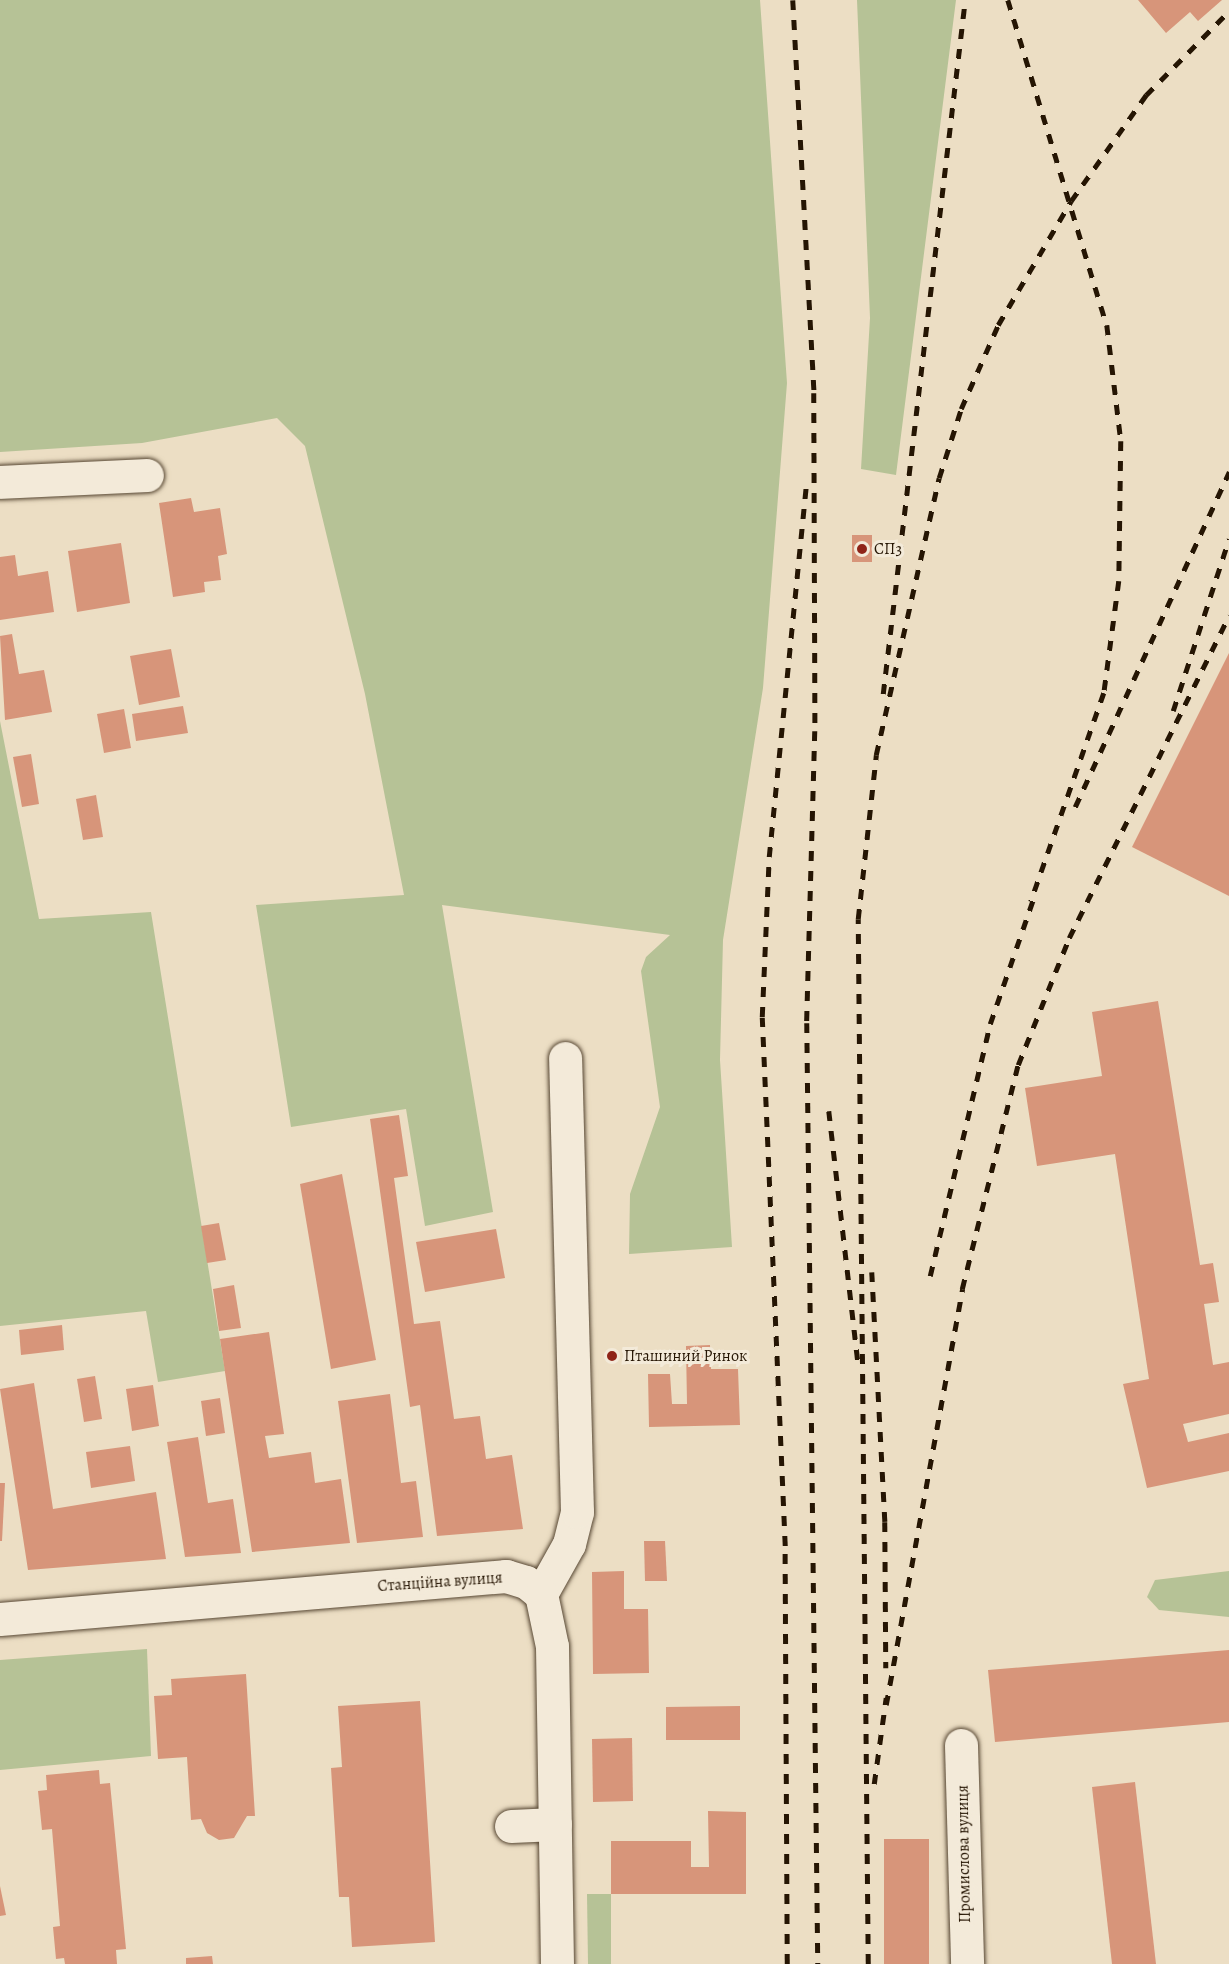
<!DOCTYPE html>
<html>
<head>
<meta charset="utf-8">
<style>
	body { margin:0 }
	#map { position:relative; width:1229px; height:1964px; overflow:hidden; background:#ecdec4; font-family:Alegreya,serif }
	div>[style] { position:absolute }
	.green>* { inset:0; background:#b6c296 }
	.building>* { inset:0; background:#d7957a }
	.roads { filter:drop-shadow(0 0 2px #574733) drop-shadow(0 0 2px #574733) }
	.minor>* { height:33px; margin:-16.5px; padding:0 16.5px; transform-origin:16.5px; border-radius:16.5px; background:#f3ead9 }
	.rail>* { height:4.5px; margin-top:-2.25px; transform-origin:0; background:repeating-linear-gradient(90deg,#251503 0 10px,transparent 0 20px) }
	.dots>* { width:16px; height:16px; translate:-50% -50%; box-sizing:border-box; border:3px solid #f3ead9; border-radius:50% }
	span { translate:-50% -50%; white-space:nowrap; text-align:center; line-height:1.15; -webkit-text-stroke:6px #f3ead9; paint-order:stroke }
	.poi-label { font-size:16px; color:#251503 }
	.left { translate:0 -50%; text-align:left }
	.street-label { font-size:16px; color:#251503 }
</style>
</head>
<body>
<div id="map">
	<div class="green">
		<i style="clip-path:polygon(0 0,760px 0,787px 383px,763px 688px,723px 940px,720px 1060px,732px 1247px,629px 1254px,630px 1194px,660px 1107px,641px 971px,646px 957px,670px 935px,442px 905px,493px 1212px,425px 1226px,406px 1109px,291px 1127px,256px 905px,404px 895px,365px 694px,305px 446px,277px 418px,142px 443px,0 452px)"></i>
		<i style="clip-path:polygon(857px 0,956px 0,896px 475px,861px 469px,870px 318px)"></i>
		<i style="clip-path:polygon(0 721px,39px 919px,151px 912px,225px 1371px,158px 1382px,146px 1311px,0 1326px)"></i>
		<i style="clip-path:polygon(1229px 1571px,1229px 1617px,1159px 1610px,1147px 1597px,1155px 1580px)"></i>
		<i style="clip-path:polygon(147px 1649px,151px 1756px,0 1770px,0 1660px)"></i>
		<i style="clip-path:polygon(587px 1894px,611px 1894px,611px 1964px,588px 1964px)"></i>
	</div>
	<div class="building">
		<i style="clip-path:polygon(1138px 0,1222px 0,1198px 21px,1190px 12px,1166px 33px)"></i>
		<i style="clip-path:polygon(191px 498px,194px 512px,220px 508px,227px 554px,218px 556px,221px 580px,204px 582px,205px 592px,173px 597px,159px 503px)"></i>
		<i style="clip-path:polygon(852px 535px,872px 535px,872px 562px,852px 562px)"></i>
		<i style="clip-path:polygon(121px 543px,130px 603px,77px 612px,68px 551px)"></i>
		<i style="clip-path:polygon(15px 555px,18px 576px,48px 571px,54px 612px,0 620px,0 557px)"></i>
		<i style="clip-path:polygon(12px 634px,19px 674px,44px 670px,52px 712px,5px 720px,0 636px)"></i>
		<i style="clip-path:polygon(171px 649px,180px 697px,139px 705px,130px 656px)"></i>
		<i style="clip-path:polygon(1229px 653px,1229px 896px,1132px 847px)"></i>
		<i style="clip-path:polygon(183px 706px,188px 733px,136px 741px,132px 714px)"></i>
		<i style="clip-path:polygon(124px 709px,131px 748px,104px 753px,97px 714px)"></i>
		<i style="clip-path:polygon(31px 754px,39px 804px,22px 807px,13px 757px)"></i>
		<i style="clip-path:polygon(96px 795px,103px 837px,83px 840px,76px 799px)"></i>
		<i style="clip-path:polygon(1158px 1001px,1200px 1265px,1213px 1263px,1219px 1302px,1204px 1304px,1213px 1365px,1229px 1362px,1229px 1414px,1183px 1424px,1188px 1442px,1229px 1433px,1229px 1471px,1147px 1488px,1123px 1384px,1149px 1379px,1115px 1154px,1037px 1166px,1025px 1088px,1102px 1076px,1092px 1012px)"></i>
		<i style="clip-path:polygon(399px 1115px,408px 1176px,394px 1178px,414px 1324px,440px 1321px,454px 1419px,480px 1416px,486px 1459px,512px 1455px,523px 1529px,437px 1536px,420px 1405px,410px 1407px,370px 1119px)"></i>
		<i style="clip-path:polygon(342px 1174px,376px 1360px,331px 1369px,300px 1184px)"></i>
		<i style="clip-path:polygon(219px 1223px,226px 1260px,207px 1263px,201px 1226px)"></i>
		<i style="clip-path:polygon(496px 1229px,505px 1278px,425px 1292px,416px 1242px)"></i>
		<i style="clip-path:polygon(234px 1285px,241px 1328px,219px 1331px,213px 1289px)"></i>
		<i style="clip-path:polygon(62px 1325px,64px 1350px,21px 1355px,19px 1330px)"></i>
		<i style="clip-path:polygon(269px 1332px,284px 1434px,265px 1436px,269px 1458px,311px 1452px,315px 1483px,341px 1479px,350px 1543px,252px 1552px,220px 1339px)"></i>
		<i style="clip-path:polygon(710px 1345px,711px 1369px,738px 1369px,740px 1425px,649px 1427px,648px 1374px,670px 1374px,672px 1404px,687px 1404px,686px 1346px)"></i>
		<i style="clip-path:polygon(95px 1376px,102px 1419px,84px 1422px,77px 1379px)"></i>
		<i style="clip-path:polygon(34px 1383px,53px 1509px,156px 1492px,166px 1559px,28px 1570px,0 1389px)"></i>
		<i style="clip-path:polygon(153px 1385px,159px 1426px,132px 1431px,126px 1389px)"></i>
		<i style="clip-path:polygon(390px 1394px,401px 1483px,416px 1481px,423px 1537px,357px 1543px,338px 1401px)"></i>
		<i style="clip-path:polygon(220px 1398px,225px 1433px,206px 1436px,201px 1401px)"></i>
		<i style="clip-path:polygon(198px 1437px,208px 1503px,233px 1499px,241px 1553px,185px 1557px,167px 1442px)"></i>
		<i style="clip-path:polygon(130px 1446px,135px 1481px,91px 1488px,86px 1452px)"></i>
		<i style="clip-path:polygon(0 1483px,5px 1483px,2px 1541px,0 1541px)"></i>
		<i style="clip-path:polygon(644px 1541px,665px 1541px,667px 1581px,645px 1581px)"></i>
		<i style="clip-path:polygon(624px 1571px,624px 1609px,648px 1609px,649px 1673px,593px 1674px,592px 1572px)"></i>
		<i style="clip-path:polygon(1229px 1650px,1229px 1722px,995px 1742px,988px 1670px)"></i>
		<i style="clip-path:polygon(246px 1674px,255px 1816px,247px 1816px,234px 1838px,219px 1840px,207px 1833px,201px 1819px,191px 1820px,187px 1757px,158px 1759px,154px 1696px,172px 1695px,171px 1679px)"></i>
		<i style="clip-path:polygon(420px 1701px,435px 1942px,352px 1947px,349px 1897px,339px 1897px,331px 1768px,342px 1767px,338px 1706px)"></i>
		<i style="clip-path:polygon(740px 1706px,740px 1740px,666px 1740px,666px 1707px)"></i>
		<i style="clip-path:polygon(632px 1738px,633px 1801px,593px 1802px,592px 1739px)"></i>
		<i style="clip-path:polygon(99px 1770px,100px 1784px,110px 1783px,126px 1949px,116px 1950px,117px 1964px,65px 1964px,64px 1958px,56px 1959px,53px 1927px,60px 1926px,52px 1829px,42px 1830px,38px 1791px,47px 1790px,46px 1775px)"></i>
		<i style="clip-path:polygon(1135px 1782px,1156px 1964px,1112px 1964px,1092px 1787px)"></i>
		<i style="clip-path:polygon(708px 1811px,746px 1812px,746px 1894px,611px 1894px,611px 1841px,691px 1841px,691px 1867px,709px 1867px)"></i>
		<i style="clip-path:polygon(884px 1839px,929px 1839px,929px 1964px,884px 1964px)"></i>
		<i style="clip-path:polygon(0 1886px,6px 1915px,0 1916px)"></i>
		<i style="clip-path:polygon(212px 1956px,213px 1964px,186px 1964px,186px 1958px)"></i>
	</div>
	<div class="roads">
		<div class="minor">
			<i style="left:0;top:482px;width:147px;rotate:-2.7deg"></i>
			<i style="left:541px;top:1594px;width:57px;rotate:-60.8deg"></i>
			<i style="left:569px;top:1544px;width:33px;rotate:-76deg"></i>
			<i style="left:577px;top:1512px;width:454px;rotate:-91.5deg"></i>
			<i style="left:0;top:1619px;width:508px;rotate:-4.86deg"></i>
			<i style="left:506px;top:1576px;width:21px;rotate:17deg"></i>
			<i style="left:526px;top:1582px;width:19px;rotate:39deg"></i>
			<i style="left:541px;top:1594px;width:53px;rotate:78.1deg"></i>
			<i style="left:552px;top:1646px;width:318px;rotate:89.1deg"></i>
			<i style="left:961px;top:1745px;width:219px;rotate:88.4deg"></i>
			<i style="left:511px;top:1826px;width:44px;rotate:-2.6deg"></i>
		</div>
	</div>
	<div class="rail">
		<i style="left:793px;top:0;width:394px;rotate:86.9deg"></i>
		<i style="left:814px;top:393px;width:338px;rotate:89.8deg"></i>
		<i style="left:815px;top:731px;width:292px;rotate:91.6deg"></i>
		<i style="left:807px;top:1023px;width:941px;rotate:89.33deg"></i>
		<i style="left:1008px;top:0;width:340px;rotate:73.1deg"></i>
		<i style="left:1107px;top:325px;width:117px;rotate:83.1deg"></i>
		<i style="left:1121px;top:441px;width:140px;rotate:90.8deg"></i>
		<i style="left:1119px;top:581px;width:113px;rotate:97.6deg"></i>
		<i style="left:1104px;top:693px;width:221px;rotate:109.3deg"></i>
		<i style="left:883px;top:694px;width:699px;rotate:-83.26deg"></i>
		<i style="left:1173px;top:711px;width:181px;rotate:-72deg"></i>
		<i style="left:1075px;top:807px;width:369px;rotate:-65.3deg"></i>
		<i style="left:829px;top:1111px;width:254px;rotate:83.4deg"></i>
		<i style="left:872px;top:1272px;width:250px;rotate:87deg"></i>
		<i style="left:885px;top:1522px;width:146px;rotate:89.6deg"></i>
		<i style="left:930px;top:1276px;width:259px;rotate:-76.6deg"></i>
		<i style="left:990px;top:1024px;width:138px;rotate:-70.9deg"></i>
		<i style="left:886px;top:1705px;width:423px;rotate:-79.6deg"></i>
		<i style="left:962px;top:1289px;width:231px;rotate:-76deg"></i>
		<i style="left:1018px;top:1065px;width:137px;rotate:-68.1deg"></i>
		<i style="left:1069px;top:938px;width:360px;rotate:-63.6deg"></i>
		<i style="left:874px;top:1784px;width:87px;rotate:-82.1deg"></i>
		<i style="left:787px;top:1964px;width:418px;rotate:-90.3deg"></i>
		<i style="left:785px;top:1546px;width:529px;rotate:-92.49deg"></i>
		<i style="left:762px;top:1017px;width:160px;rotate:-87.5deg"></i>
		<i style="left:769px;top:857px;width:380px;rotate:-84.3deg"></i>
		<i style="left:868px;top:1964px;width:1045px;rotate:-90.55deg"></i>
		<i style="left:858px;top:919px;width:165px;rotate:-83.7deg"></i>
		<i style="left:876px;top:755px;width:284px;rotate:-77.2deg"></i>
		<i style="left:939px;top:478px;width:72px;rotate:-72.3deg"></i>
		<i style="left:961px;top:409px;width:92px;rotate:-66.2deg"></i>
		<i style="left:998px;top:325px;width:144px;rotate:-59.5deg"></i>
		<i style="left:1071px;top:201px;width:130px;rotate:-54.7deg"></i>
		<i style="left:1146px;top:95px;width:118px;rotate:-45.3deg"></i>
	</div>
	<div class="dots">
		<i style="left:862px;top:549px;background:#8f2418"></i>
		<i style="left:612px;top:1356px;background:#8f2418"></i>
	</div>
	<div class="poi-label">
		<span class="left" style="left:874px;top:549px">СП3</span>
		<span class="left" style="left:624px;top:1356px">Пташиний Ринок</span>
	</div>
	<div class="street-label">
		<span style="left:440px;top:1582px;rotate:-4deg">Станційна вулиця</span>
		<span style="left:964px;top:1854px;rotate:-91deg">Промислова вулиця</span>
	</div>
</div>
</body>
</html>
